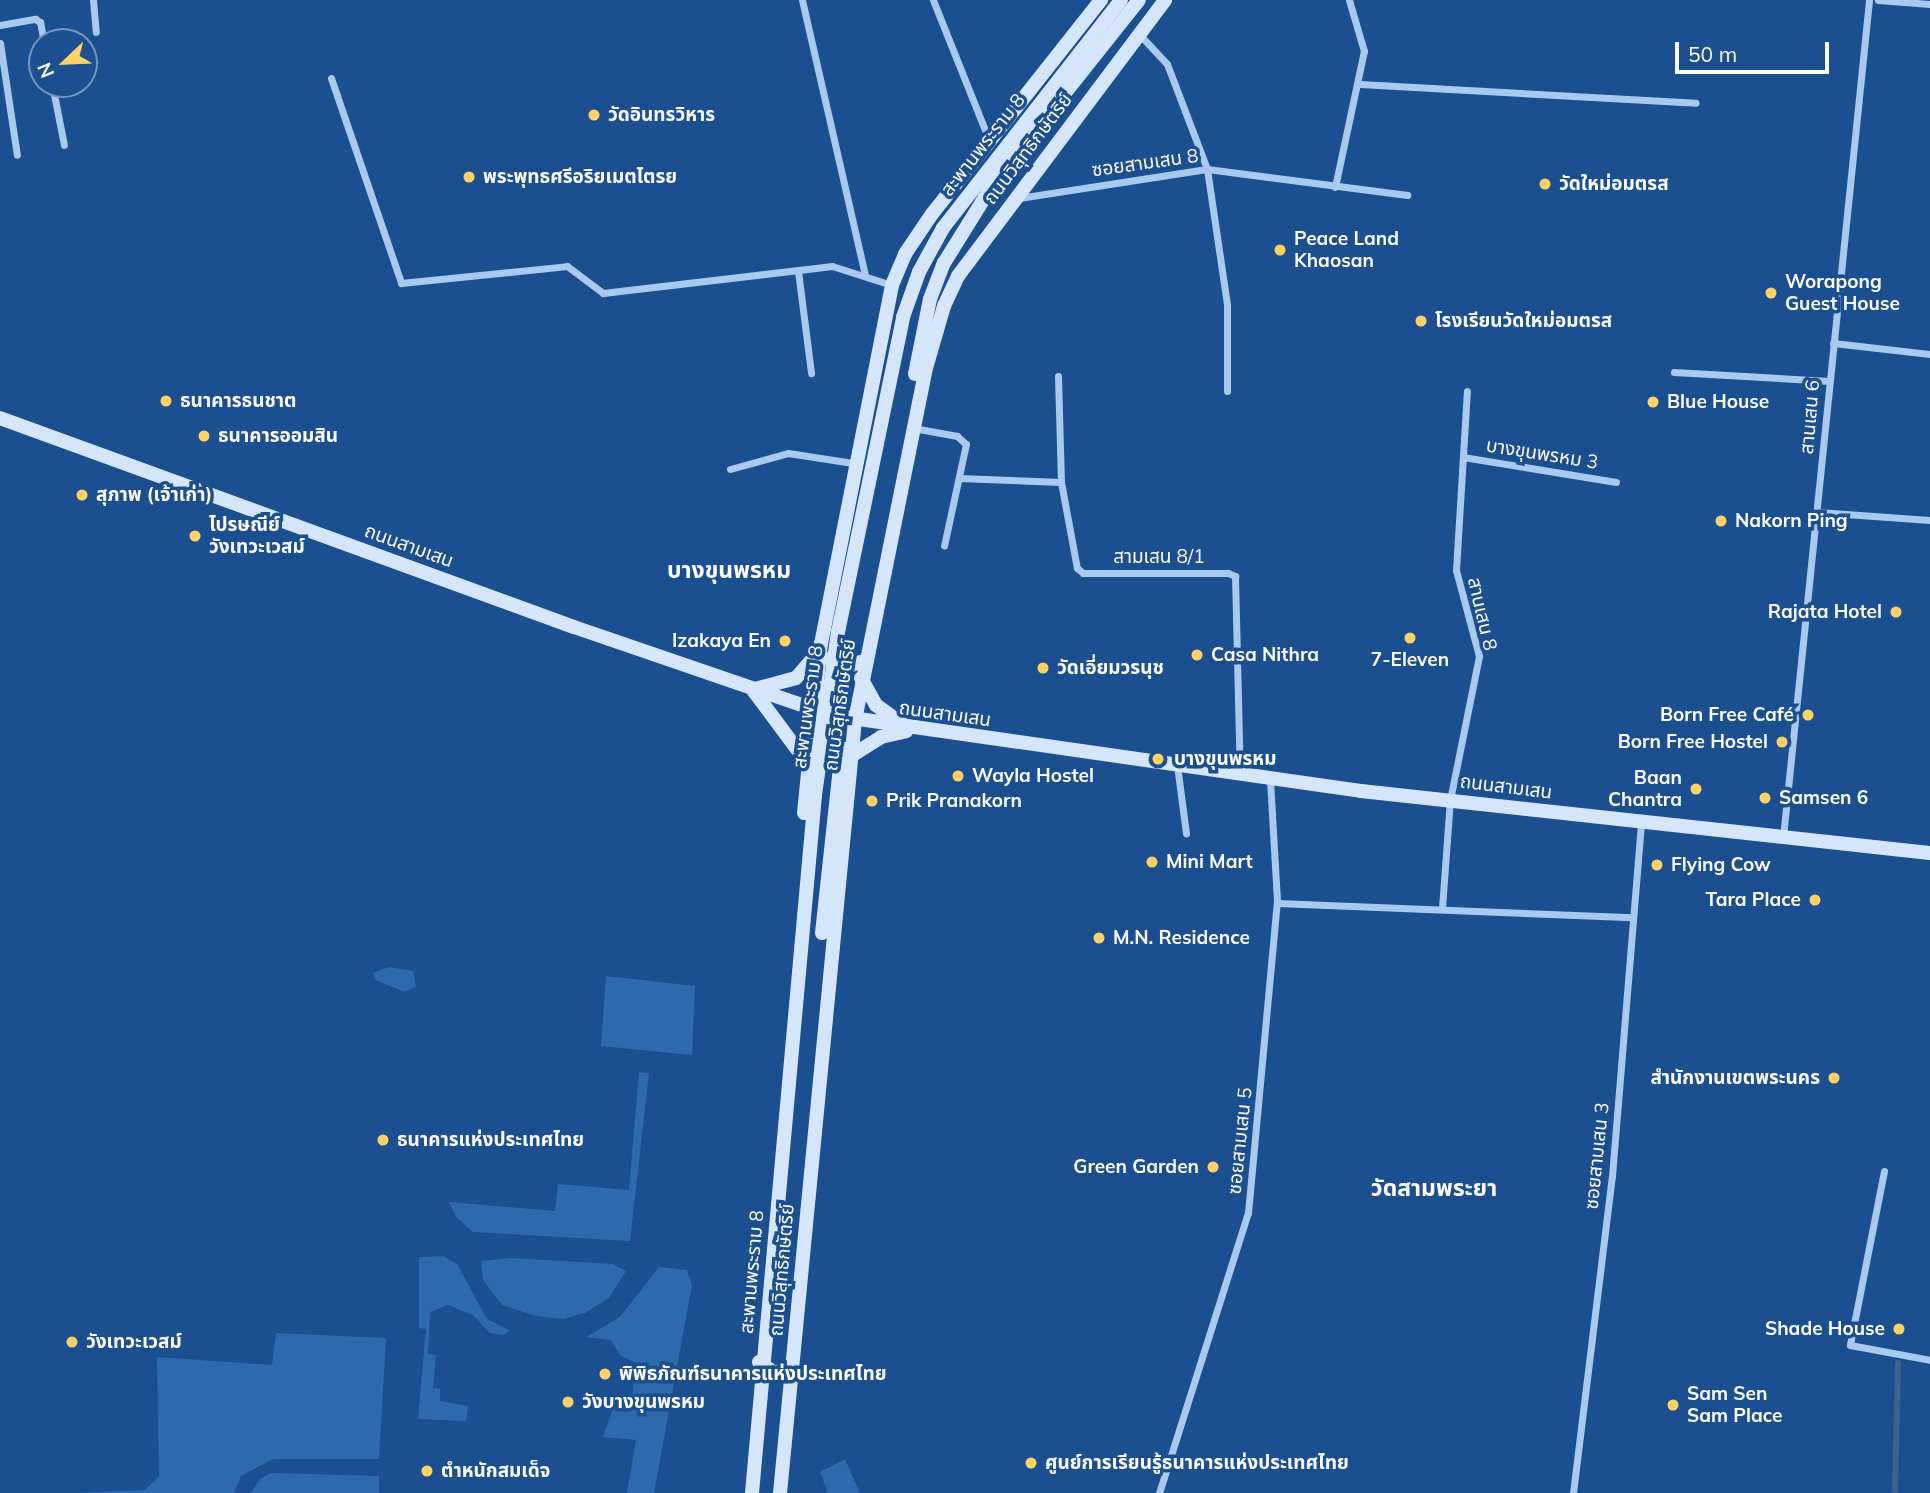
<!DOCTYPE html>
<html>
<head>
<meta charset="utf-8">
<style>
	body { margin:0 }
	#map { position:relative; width:1930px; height:1493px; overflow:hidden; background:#1b4f8f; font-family:Mulish,"Noto Sans Thai",sans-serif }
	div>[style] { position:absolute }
	.green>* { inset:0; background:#2e69ad }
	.stream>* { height:6px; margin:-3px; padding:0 3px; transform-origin:3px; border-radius:3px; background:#3c6290 }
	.street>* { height:7px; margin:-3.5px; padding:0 3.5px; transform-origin:3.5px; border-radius:3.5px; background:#a9c9ee }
	.secondary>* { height:14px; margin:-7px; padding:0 7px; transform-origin:7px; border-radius:7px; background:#d6e6fa }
	.dots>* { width:19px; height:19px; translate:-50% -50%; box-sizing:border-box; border:4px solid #1b4f8f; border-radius:50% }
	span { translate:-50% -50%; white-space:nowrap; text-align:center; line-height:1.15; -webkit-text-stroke:7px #1b4f8f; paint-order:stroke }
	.poi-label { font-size:19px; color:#fff; font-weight:700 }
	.left { translate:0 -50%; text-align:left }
	.right { translate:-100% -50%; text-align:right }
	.street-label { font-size:19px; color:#fff }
	.quarter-label { font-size:23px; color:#fff; font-weight:700 }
	.north { position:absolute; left:28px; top:28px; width:70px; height:70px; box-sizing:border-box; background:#1b4f8f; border:2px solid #7695bc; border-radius:50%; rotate:247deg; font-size:19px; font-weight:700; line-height:28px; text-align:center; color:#fff }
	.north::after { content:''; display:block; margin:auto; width:24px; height:32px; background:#ffd166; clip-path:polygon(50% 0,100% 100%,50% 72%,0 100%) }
	.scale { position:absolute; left:1675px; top:42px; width:154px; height:32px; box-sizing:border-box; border:4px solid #fff; border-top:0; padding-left:9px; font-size:21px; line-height:24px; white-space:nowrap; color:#fff; -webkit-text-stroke:5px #1b4f8f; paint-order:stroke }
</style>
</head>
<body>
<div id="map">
	<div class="green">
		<i style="clip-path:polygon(389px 967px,413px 971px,416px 987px,404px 992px,376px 980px,373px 973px)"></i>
		<i style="clip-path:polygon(606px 976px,695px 986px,692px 1055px,601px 1046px)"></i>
		<i style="clip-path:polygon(639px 1072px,649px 1073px,630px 1241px,473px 1232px,456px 1217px,449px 1202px,555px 1211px,558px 1184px,629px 1190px)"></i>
		<i style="clip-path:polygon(443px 1256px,457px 1264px,487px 1319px,509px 1330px,505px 1335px,490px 1333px,473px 1315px,448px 1305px,430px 1312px,428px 1354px,436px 1355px,433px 1388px,440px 1389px,440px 1401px,468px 1406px,466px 1421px,418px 1419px,426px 1329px,419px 1328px,419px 1257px)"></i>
		<i style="clip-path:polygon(511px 1258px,613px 1264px,626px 1271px,609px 1298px,585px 1313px,563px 1319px,536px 1316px,502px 1305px,483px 1280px,481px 1261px)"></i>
		<i style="clip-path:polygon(659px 1267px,687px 1270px,692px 1285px,654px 1493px,627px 1493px,636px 1440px,603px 1437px,616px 1400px,633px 1393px,634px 1362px,621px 1356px,611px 1340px,586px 1337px,620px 1317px)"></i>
		<i style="clip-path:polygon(276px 1333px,386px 1338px,379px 1459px,273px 1459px,241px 1476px,234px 1493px,76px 1493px,145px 1490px,159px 1476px,157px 1357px,272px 1365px)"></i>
		<i style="clip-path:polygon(845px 1459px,860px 1493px,828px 1493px,820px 1472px)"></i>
		<i style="clip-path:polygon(271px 1473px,379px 1476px,379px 1493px,251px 1493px,260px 1479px)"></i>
	</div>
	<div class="stream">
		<i style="left:1895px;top:1493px;width:130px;rotate:-88.7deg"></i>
	</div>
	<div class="street">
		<i style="left:93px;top:0;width:32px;rotate:85deg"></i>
		<i style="left:802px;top:0;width:282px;rotate:77.1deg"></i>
		<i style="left:933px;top:0;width:151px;rotate:68.2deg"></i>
		<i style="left:1878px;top:0;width:52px;rotate:4.4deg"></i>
		<i style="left:0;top:25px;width:36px;rotate:-10deg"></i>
		<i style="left:35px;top:19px;width:6px;rotate:31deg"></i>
		<i style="left:40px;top:22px;width:20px;rotate:79deg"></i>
		<i style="left:1139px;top:34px;width:41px;rotate:47deg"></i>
		<i style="left:1167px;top:64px;width:112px;rotate:69.1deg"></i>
		<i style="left:1207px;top:169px;width:137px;rotate:81.6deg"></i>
		<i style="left:1227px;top:305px;width:86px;rotate:90deg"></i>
		<i style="left:0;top:43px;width:113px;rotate:81.4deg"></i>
		<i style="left:331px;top:78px;width:217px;rotate:71.1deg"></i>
		<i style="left:401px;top:283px;width:167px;rotate:-5.8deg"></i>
		<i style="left:567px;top:266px;width:45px;rotate:36.9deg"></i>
		<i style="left:603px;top:293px;width:231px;rotate:-6.7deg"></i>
		<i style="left:832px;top:266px;width:63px;rotate:17.6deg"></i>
		<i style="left:52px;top:84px;width:62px;rotate:78.9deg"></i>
		<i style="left:1360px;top:84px;width:336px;rotate:3.2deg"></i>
		<i style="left:1335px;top:187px;width:139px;rotate:-78deg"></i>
		<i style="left:1364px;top:51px;width:53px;rotate:-106.4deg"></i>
		<i style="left:1019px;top:198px;width:190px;rotate:-8.8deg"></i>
		<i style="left:1207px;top:169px;width:202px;rotate:7.4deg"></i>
		<i style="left:798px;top:271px;width:103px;rotate:82.7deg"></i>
		<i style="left:1833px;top:343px;width:98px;rotate:6.5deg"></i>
		<i style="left:1674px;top:372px;width:155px;rotate:3.3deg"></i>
		<i style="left:1058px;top:376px;width:106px;rotate:88.4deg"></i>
		<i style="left:1061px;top:482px;width:87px;rotate:79.5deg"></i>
		<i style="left:1077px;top:568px;width:8px;rotate:40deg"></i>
		<i style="left:1083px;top:573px;width:145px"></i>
		<i style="left:1228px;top:573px;width:8px;rotate:23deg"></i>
		<i style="left:1235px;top:576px;width:199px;rotate:88.6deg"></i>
		<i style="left:913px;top:428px;width:45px;rotate:10.3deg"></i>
		<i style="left:957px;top:436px;width:12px;rotate:42deg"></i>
		<i style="left:966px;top:444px;width:104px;rotate:102.2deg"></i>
		<i style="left:1463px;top:457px;width:155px;rotate:9.3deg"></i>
		<i style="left:730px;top:469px;width:60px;rotate:-15.4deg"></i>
		<i style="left:788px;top:453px;width:72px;rotate:8.8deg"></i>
		<i style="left:959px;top:478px;width:102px;rotate:2.2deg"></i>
		<i style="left:1818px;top:512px;width:112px;rotate:4.1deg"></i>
		<i style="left:1177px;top:765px;width:69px;rotate:82.5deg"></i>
		<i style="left:1783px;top:837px;width:841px;rotate:-84.13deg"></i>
		<i style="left:1277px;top:903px;width:355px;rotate:2.3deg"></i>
		<i style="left:1442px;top:908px;width:108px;rotate:-85.8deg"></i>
		<i style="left:1450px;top:800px;width:147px;rotate:-78.6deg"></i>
		<i style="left:1479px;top:656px;width:89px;rotate:-105deg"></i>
		<i style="left:1456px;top:570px;width:179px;rotate:-86.5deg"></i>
		<i style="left:1884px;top:1171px;width:177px;rotate:101.1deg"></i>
		<i style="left:1850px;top:1345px;width:81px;rotate:10.6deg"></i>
		<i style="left:1159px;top:1493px;width:294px;rotate:-72.4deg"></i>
		<i style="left:1248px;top:1213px;width:313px;rotate:-84.7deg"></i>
		<i style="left:1277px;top:901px;width:122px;rotate:-93.3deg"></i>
		<i style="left:1573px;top:1493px;width:319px;rotate:-83deg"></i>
		<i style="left:1612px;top:1176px;width:355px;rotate:-85.3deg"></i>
	</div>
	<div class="secondary">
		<i style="left:915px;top:374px;width:76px;rotate:-78.7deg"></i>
		<i style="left:930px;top:299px;width:39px;rotate:-69deg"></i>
		<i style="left:944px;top:263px;width:97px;rotate:-58.1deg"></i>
		<i style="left:995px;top:181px;width:231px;rotate:-51.5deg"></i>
		<i style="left:0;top:418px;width:611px;rotate:20.01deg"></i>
		<i style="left:574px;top:627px;width:272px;rotate:18.9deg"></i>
		<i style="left:831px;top:715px;width:535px;rotate:8.16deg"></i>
		<i style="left:1361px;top:791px;width:572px;rotate:6.22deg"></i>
		<i style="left:829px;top:659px;width:15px;rotate:37deg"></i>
		<i style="left:841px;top:668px;width:24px;rotate:-17deg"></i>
		<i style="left:861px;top:678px;width:31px;rotate:61deg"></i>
		<i style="left:876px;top:705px;width:34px;rotate:36deg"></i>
		<i style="left:755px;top:689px;width:42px;rotate:-15deg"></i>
		<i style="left:796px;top:678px;width:35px;rotate:-49deg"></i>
		<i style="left:753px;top:690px;width:92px;rotate:53.4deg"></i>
		<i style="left:851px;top:756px;width:36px;rotate:-32deg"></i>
		<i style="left:881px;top:737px;width:26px;rotate:-13deg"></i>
		<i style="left:804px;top:813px;width:170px;rotate:-84.3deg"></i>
		<i style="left:821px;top:644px;width:366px;rotate:-78.8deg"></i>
		<i style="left:892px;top:285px;width:34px;rotate:-67deg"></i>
		<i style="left:905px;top:254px;width:48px;rotate:-56deg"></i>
		<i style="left:932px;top:214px;width:273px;rotate:-51.7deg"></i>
		<i style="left:822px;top:933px;width:186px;rotate:-83.8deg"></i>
		<i style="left:759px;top:1362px;width:19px;rotate:35deg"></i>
		<i style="left:775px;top:1373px;width:18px;rotate:-22deg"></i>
		<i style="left:752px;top:1493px;width:701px;rotate:-84.84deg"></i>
		<i style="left:815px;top:795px;width:165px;rotate:-82deg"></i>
		<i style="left:838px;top:632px;width:322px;rotate:-78.3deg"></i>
		<i style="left:903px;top:317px;width:48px;rotate:-70.4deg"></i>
		<i style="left:919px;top:272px;width:50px;rotate:-61.4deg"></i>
		<i style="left:943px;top:228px;width:289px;rotate:-52deg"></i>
		<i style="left:780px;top:1493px;width:777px;rotate:-84.46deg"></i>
		<i style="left:855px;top:720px;width:359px;rotate:-78.6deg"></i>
		<i style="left:926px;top:368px;width:65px;rotate:-73.8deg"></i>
		<i style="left:944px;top:306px;width:33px;rotate:-65deg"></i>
		<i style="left:958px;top:276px;width:345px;rotate:-53.1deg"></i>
	</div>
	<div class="dots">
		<i style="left:594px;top:115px;background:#ffd166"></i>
		<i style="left:469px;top:177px;background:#ffd166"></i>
		<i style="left:1545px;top:184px;background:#ffd166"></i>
		<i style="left:1280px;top:250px;background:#ffd166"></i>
		<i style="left:1771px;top:293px;background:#ffd166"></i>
		<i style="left:1421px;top:321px;background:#ffd166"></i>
		<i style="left:166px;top:401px;background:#ffd166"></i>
		<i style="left:1653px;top:402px;background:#ffd166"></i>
		<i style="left:204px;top:436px;background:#ffd166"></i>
		<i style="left:82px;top:495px;background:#ffd166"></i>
		<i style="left:1721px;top:521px;background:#ffd166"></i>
		<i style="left:195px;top:536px;background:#ffd166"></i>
		<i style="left:1896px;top:612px;background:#ffd166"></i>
		<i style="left:1410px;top:638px;background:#ffd166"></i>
		<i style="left:785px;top:641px;background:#ffd166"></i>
		<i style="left:1197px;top:655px;background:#ffd166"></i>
		<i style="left:1043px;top:668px;background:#ffd166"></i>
		<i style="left:1808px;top:715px;background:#ffd166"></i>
		<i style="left:1782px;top:742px;background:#ffd166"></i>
		<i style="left:1158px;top:759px;background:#ffd166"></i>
		<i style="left:958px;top:776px;background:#ffd166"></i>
		<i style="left:1696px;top:789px;background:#ffd166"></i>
		<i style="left:1765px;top:798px;background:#ffd166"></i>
		<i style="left:872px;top:801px;background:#ffd166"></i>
		<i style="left:1152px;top:862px;background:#ffd166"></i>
		<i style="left:1657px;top:865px;background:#ffd166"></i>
		<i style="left:1815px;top:900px;background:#ffd166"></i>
		<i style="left:1099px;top:938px;background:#ffd166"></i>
		<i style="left:1834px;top:1078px;background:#ffd166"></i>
		<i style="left:383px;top:1140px;background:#ffd166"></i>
		<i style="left:1213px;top:1167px;background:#ffd166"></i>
		<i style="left:1899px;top:1329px;background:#ffd166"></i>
		<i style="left:72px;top:1342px;background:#ffd166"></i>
		<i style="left:605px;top:1374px;background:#ffd166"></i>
		<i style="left:568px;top:1402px;background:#ffd166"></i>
		<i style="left:1673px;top:1405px;background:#ffd166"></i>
		<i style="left:1031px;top:1463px;background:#ffd166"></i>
		<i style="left:427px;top:1471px;background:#ffd166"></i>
	</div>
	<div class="poi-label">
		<span class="left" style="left:608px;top:115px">วัดอินทรวิหาร</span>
		<span class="left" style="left:483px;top:177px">พระพุทธศรีอริยเมตไตรย</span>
		<span class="left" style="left:1559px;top:184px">วัดใหม่อมตรส</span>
		<span class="left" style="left:1294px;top:250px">Peace Land<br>Khaosan</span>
		<span class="left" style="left:1785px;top:293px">Worapong<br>Guest House</span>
		<span class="left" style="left:1435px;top:321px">โรงเรียนวัดใหม่อมตรส</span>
		<span class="left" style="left:180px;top:401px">ธนาคารธนชาต</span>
		<span class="left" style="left:1667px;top:402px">Blue House</span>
		<span class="left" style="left:218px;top:436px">ธนาคารออมสิน</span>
		<span class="left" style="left:96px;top:495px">สุภาพ (เจ้าเก่า)</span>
		<span class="left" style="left:1735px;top:521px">Nakorn Ping</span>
		<span class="left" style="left:209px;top:536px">ไปรษณีย์<br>วังเทวะเวสม์</span>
		<span class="right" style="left:1882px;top:612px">Rajata Hotel</span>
		<span class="right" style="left:771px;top:641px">Izakaya En</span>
		<span class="left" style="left:1211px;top:655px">Casa Nithra</span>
		<span style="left:1410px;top:660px">7-Eleven</span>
		<span class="left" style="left:1057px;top:668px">วัดเอี่ยมวรนุช</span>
		<span class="right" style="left:1794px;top:715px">Born Free Café</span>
		<span class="right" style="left:1768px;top:742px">Born Free Hostel</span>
		<span class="left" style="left:1174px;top:759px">บางขุนพรหม</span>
		<span class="left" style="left:972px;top:776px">Wayla Hostel</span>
		<span class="right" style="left:1682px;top:789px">Baan<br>Chantra</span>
		<span class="left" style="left:1779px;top:798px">Samsen 6</span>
		<span class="left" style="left:886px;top:801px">Prik Pranakorn</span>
		<span class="left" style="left:1166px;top:862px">Mini Mart</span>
		<span class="left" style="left:1671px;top:865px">Flying Cow</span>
		<span class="right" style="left:1801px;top:900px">Tara Place</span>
		<span class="left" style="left:1113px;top:938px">M.N. Residence</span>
		<span class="right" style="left:1820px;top:1078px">สำนักงานเขตพระนคร</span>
		<span class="left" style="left:397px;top:1140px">ธนาคารแห่งประเทศไทย</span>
		<span class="right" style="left:1199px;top:1167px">Green Garden</span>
		<span class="right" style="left:1885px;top:1329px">Shade House</span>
		<span class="left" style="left:86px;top:1342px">วังเทวะเวสม์</span>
		<span class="left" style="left:619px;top:1374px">พิพิธภัณฑ์ธนาคารแห่งประเทศไทย</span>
		<span class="left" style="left:1687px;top:1405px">Sam Sen<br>Sam Place</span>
		<span class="left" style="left:582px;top:1402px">วังบางขุนพรหม</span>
		<span class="left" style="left:1045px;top:1463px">ศูนย์การเรียนรู้ธนาคารแห่งประเทศไทย</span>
		<span class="left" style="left:441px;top:1471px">ตำหนักสมเด็จ</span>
	</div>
	<div class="street-label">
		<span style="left:983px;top:145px;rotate:-52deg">สะพานพระราม 8</span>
		<span style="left:1028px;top:149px;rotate:-53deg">ถนนวิสุทธิกษัตริย์</span>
		<span style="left:1145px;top:163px;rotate:-8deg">ซอยสามเสน 8</span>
		<span style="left:1810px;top:417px;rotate:-85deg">สานเสน 6</span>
		<span style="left:1542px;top:454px;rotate:9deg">บางขุนพรหม 3</span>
		<span style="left:409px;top:546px;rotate:20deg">ถนนสามเสน</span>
		<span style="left:1159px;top:557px">สามเสน 8/1</span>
		<span style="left:1482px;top:614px;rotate:77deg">สานเสน 8</span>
		<span style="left:840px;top:705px;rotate:-82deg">ถนนวิสุทธิกษัตริย์</span>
		<span style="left:808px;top:707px;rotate:-82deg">สะพานพระราม 8</span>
		<span style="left:945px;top:714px;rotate:8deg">ถนนสามเสน</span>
		<span style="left:1506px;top:787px;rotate:7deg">ถนนสามเสน</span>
		<span style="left:1240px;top:1141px;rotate:-84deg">ซอยสามเสน 5</span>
		<span style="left:1597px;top:1156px;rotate:-84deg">ซอยสามเสน 3</span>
		<span style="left:782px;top:1270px;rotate:-85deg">ถนนวิสุทธิกษัตริย์</span>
		<span style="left:752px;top:1272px;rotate:-85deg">สะพานพระราม 8</span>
	</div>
	<div class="quarter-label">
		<span style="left:729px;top:570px">บางขุนพรหม</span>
		<span style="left:1434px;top:1188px">วัดสามพระยา</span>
	</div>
	<div class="north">N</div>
	<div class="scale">50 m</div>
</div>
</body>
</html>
